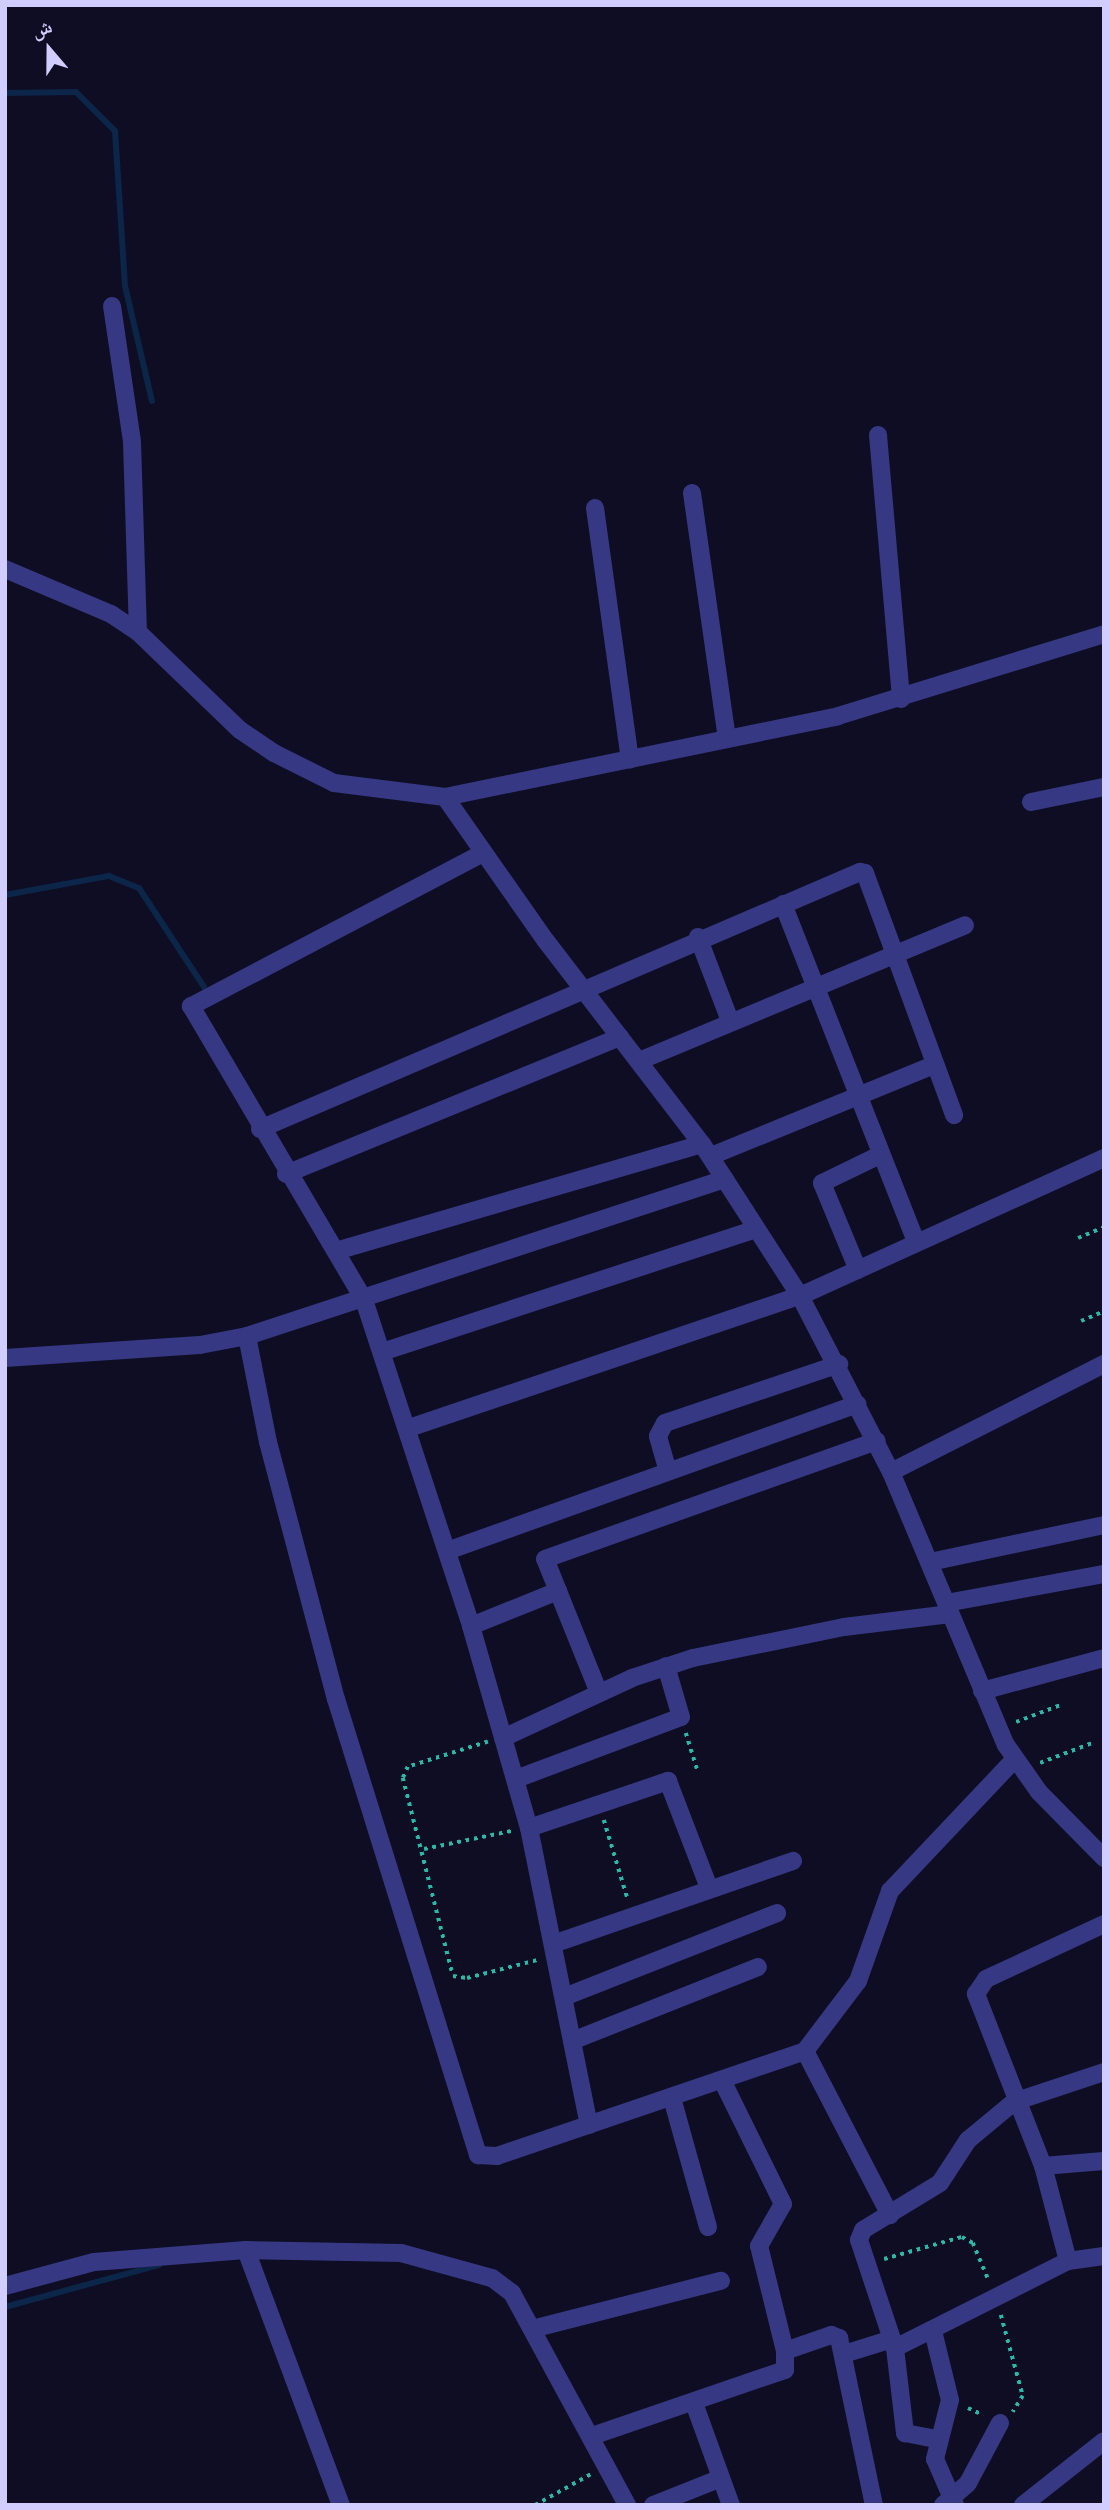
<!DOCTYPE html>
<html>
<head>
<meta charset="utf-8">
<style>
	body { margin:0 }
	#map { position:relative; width:1109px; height:2510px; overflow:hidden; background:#0f0d23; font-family:Helvetica,"Noto Naskh Arabic",sans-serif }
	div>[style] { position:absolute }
	.stream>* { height:6px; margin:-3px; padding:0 3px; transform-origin:3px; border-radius:3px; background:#0b2649 }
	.path>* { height:3.5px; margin-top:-1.75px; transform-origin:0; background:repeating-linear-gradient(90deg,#2ab8a7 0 3.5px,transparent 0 8.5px) }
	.street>* { height:18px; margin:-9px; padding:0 9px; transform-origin:9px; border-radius:9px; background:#363883 }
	span { translate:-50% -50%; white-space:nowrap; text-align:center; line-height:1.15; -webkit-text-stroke:5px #0f0d23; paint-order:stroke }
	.frame { position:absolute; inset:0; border:7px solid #d1ceff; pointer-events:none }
	.north { position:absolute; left:14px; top:14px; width:70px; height:70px; -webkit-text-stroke:5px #0f0d23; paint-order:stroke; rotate:340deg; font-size:19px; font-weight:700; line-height:28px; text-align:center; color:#d1ceff }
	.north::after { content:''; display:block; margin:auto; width:24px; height:32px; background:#d1ceff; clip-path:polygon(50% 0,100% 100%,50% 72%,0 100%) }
</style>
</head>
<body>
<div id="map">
	<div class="stream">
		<i style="left:5px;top:93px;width:71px;rotate:-0.8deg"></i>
		<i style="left:76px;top:92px;width:55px;rotate:45deg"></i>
		<i style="left:115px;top:131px;width:155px;rotate:86.3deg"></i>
		<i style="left:125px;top:286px;width:118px;rotate:76.8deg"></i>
		<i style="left:5px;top:895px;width:106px;rotate:-10.4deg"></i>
		<i style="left:109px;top:876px;width:32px;rotate:22deg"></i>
		<i style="left:139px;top:888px;width:118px;rotate:56.7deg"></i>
		<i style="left:5px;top:2307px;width:160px;rotate:-15.3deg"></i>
	</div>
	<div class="path">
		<i style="left:1078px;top:1238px;width:28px;rotate:-23deg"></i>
		<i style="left:1081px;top:1321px;width:25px;rotate:-23deg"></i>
		<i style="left:1016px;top:1722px;width:50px;rotate:-21deg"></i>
		<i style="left:686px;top:1733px;width:41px;rotate:72.9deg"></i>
		<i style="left:488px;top:1742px;width:84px;rotate:162.6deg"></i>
		<i style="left:408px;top:1767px;width:12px;rotate:114deg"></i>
		<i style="left:403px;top:1778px;width:204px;rotate:75.8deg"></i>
		<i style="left:453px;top:1976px;width:14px;rotate:8deg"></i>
		<i style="left:467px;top:1978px;width:72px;rotate:-14.4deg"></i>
		<i style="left:1040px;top:1763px;width:56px;rotate:-21deg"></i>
		<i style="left:604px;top:1820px;width:84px;rotate:73.3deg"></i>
		<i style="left:424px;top:1849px;width:89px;rotate:-11.7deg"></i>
		<i style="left:884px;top:2259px;width:81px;rotate:-15.8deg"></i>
		<i style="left:962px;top:2237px;width:13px;rotate:29deg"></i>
		<i style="left:973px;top:2243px;width:41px;rotate:67.2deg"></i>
		<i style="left:1001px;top:2315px;width:84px;rotate:74.8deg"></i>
		<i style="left:1023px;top:2396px;width:19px;rotate:122deg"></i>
		<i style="left:968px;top:2408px;width:17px;rotate:25deg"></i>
		<i style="left:535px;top:2505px;width:64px;rotate:-29deg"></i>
	</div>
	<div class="street">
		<i style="left:112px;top:306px;width:137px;rotate:81.6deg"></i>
		<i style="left:132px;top:442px;width:190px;rotate:88.2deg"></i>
		<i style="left:878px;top:435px;width:265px;rotate:85deg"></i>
		<i style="left:692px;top:493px;width:248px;rotate:81.9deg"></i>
		<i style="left:595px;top:508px;width:254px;rotate:82.1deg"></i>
		<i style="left:5px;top:569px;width:115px;rotate:23deg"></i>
		<i style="left:111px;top:614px;width:32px;rotate:34deg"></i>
		<i style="left:138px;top:632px;width:141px;rotate:43.9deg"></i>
		<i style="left:240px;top:730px;width:41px;rotate:34.1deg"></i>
		<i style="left:274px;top:753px;width:67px;rotate:26.6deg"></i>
		<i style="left:334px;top:783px;width:112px;rotate:7.2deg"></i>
		<i style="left:445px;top:797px;width:176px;rotate:55deg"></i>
		<i style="left:546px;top:941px;width:256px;rotate:52.5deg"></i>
		<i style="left:702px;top:1144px;width:181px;rotate:57.2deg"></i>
		<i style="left:800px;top:1296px;width:334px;rotate:-24.4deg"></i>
		<i style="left:445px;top:797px;width:401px;rotate:-11.6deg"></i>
		<i style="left:838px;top:716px;width:278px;rotate:-17.1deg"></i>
		<i style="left:1031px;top:802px;width:75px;rotate:-11.6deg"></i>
		<i style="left:483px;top:853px;width:330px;rotate:152.3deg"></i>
		<i style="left:191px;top:1006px;width:341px;rotate:59.5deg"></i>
		<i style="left:364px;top:1300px;width:343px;rotate:71.8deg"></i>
		<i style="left:471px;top:1626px;width:210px;rotate:74deg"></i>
		<i style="left:529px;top:1828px;width:303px;rotate:78.6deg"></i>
		<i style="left:783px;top:904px;width:363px;rotate:68.5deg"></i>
		<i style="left:698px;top:937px;width:90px;rotate:69.1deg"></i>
		<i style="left:639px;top:1061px;width:353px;rotate:-22.6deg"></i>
		<i style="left:260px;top:1129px;width:653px;rotate:-23.19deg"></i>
		<i style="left:860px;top:872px;width:5px;rotate:11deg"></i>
		<i style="left:865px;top:873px;width:258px;rotate:69.8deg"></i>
		<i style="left:711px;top:1156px;width:241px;rotate:-22.2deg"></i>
		<i style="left:286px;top:1174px;width:361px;rotate:-22.3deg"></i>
		<i style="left:336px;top:1251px;width:381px;rotate:-16.3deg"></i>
		<i style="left:858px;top:1270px;width:94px;rotate:-112.5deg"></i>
		<i style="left:822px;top:1183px;width:64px;rotate:-25.8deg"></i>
		<i style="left:247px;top:1336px;width:108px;rotate:78.8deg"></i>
		<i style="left:268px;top:1442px;width:266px;rotate:75.2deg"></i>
		<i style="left:336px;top:1699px;width:478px;rotate:72.7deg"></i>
		<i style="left:478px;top:2155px;width:19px;rotate:3deg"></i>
		<i style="left:497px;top:2156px;width:325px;rotate:-18.8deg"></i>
		<i style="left:805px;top:2051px;width:88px;rotate:-52.9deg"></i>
		<i style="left:858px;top:1981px;width:96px;rotate:-70.4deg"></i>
		<i style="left:890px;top:1891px;width:182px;rotate:-46.6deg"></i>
		<i style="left:382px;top:1352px;width:394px;rotate:-18.2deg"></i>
		<i style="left:5px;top:1358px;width:195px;rotate:-3.8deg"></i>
		<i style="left:200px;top:1345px;width:48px;rotate:-10.8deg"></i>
		<i style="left:247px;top:1336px;width:503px;rotate:-18.18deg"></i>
		<i style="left:409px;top:1428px;width:413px;rotate:-18.7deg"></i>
		<i style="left:800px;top:1296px;width:198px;rotate:62.7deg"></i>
		<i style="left:891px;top:1472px;width:296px;rotate:67.2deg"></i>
		<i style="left:1006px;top:1745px;width:57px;rotate:54.9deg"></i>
		<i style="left:1039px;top:1792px;width:93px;rotate:45.4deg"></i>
		<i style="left:667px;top:1468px;width:33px;rotate:-106deg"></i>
		<i style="left:658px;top:1436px;width:15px;rotate:-62deg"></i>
		<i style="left:665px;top:1423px;width:184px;rotate:-18.7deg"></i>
		<i style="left:891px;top:1472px;width:239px;rotate:-26.9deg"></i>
		<i style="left:447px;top:1551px;width:436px;rotate:-19.7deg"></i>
		<i style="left:930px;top:1562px;width:178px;rotate:-12deg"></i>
		<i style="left:946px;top:1603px;width:161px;rotate:-10.4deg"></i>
		<i style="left:471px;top:1626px;width:94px;rotate:-21.9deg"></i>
		<i style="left:982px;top:1691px;width:126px;rotate:-15.1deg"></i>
		<i style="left:599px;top:1693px;width:144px;rotate:-111.9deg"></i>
		<i style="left:545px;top:1559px;width:352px;rotate:-19.6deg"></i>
		<i style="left:503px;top:1738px;width:142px;rotate:-24.9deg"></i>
		<i style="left:632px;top:1678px;width:64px;rotate:-18.2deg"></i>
		<i style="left:693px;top:1658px;width:154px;rotate:-11.6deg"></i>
		<i style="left:844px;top:1627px;width:107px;rotate:-7deg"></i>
		<i style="left:516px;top:1779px;width:176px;rotate:-20.6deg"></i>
		<i style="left:681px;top:1717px;width:53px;rotate:-106.4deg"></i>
		<i style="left:529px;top:1828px;width:147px;rotate:-18.7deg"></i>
		<i style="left:668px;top:1781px;width:115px;rotate:69deg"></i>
		<i style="left:553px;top:1944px;width:254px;rotate:-19.1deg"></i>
		<i style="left:564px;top:1997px;width:229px;rotate:-21.5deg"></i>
		<i style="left:572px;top:2041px;width:200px;rotate:-21.7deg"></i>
		<i style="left:805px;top:2051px;width:185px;rotate:62.6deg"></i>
		<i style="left:1104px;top:2072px;width:95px;rotate:161.6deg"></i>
		<i style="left:1014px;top:2102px;width:60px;rotate:140.4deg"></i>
		<i style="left:968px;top:2140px;width:51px;rotate:123.1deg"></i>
		<i style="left:940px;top:2183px;width:90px;rotate:148.6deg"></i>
		<i style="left:863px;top:2230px;width:11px;rotate:112deg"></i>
		<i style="left:859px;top:2240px;width:114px;rotate:71.6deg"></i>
		<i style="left:895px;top:2348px;width:194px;rotate:-26.7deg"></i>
		<i style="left:1068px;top:2261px;width:36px;rotate:-8deg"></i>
		<i style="left:672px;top:2098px;width:134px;rotate:74.4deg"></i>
		<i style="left:1043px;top:2166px;width:61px;rotate:-4.7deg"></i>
		<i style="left:246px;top:2250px;width:272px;rotate:69.6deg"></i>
		<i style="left:1068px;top:2261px;width:98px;rotate:-104.7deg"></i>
		<i style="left:1043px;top:2166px;width:185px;rotate:-111.3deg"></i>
		<i style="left:976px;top:1994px;width:18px;rotate:-56deg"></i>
		<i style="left:986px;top:1979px;width:130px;rotate:-25deg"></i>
		<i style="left:5px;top:2286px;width:92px;rotate:-15.1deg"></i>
		<i style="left:94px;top:2262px;width:152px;rotate:-4.5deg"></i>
		<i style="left:246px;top:2250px;width:155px;rotate:1.1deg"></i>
		<i style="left:401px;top:2253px;width:94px;rotate:15.4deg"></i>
		<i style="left:492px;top:2278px;width:25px;rotate:37deg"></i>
		<i style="left:512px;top:2293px;width:241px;rotate:61.5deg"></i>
		<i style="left:532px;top:2329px;width:195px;rotate:-14.3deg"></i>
		<i style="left:933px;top:2331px;width:71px;rotate:76.2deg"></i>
		<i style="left:950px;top:2400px;width:61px;rotate:104.3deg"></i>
		<i style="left:935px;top:2459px;width:50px;rotate:66.5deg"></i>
		<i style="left:895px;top:2348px;width:86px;rotate:83.3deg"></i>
		<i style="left:905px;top:2433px;width:31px;rotate:11deg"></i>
		<i style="left:785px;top:2351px;width:49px;rotate:-19.2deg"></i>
		<i style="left:831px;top:2335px;width:9px;rotate:21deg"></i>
		<i style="left:839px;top:2338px;width:171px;rotate:78.2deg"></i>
		<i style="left:844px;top:2354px;width:50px;rotate:-17.4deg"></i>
		<i style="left:694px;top:2403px;width:109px;rotate:70.1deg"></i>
		<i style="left:592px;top:2436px;width:204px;rotate:-18.9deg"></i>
		<i style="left:785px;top:2370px;width:19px;rotate:-90deg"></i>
		<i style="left:785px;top:2351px;width:108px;rotate:-103.9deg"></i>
		<i style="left:759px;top:2246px;width:48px;rotate:-60.3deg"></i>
		<i style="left:783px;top:2204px;width:136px;rotate:-116.2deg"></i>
		<i style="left:653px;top:2505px;width:71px;rotate:-21.5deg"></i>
		<i style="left:943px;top:2505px;width:33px;rotate:-41deg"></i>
		<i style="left:968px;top:2483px;width:68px;rotate:-61.9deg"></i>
		<i style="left:1023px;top:2505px;width:103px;rotate:-38.3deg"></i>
	</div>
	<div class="frame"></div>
	<div class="north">ش</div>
</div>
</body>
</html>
